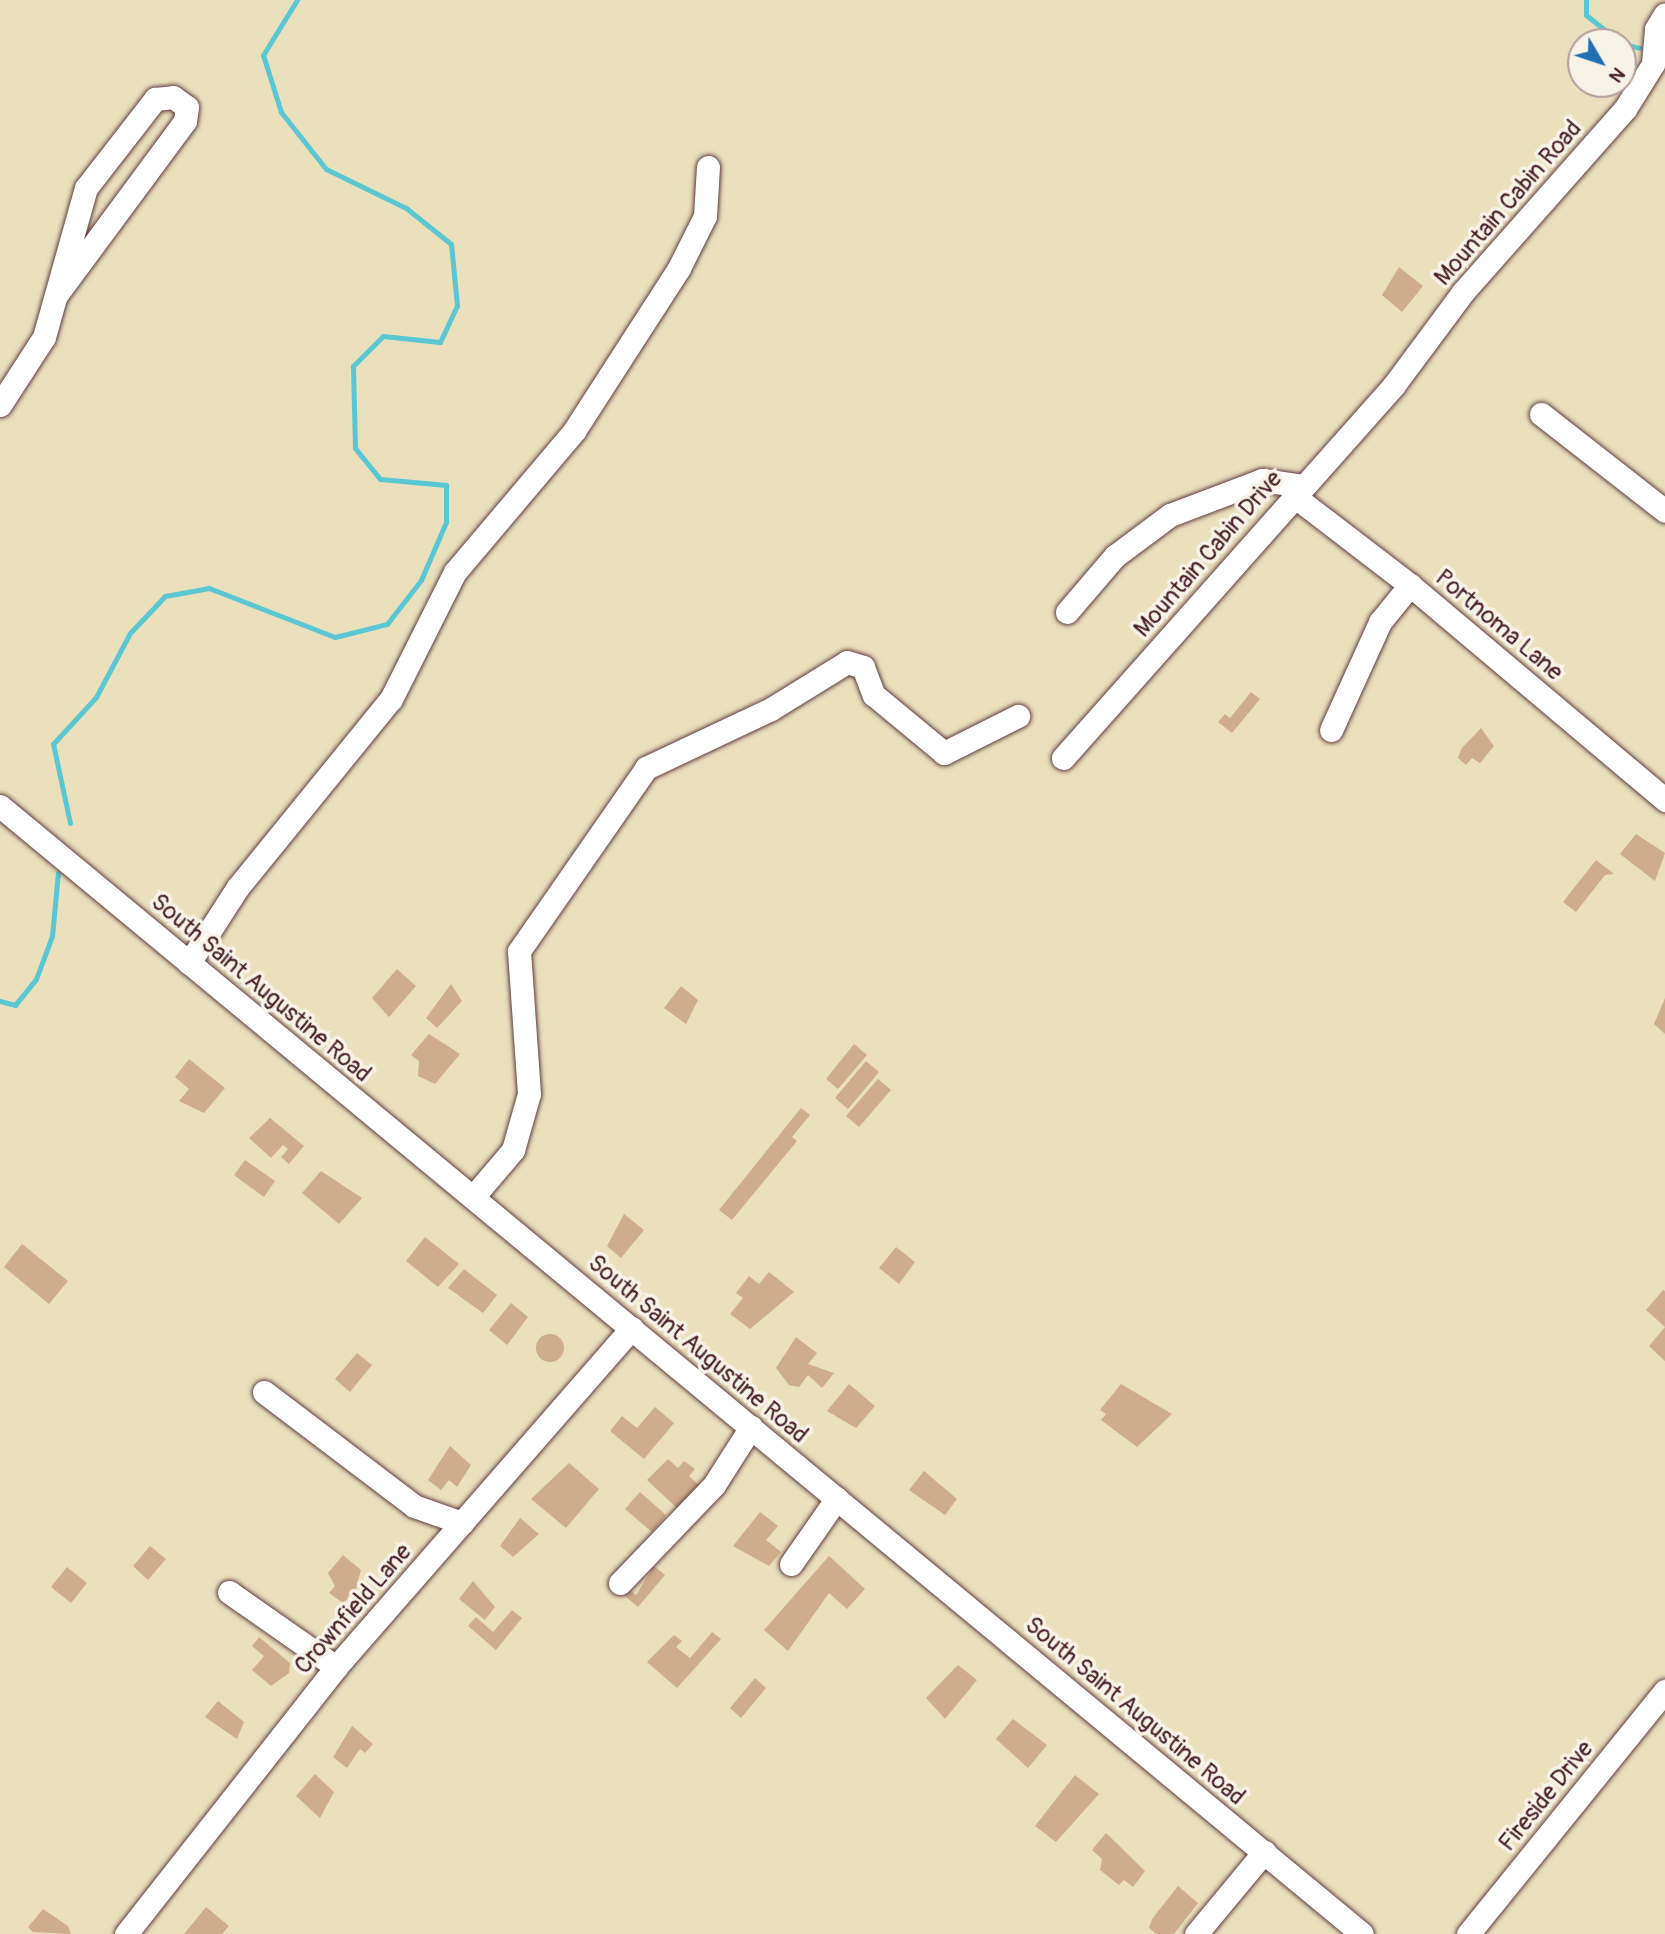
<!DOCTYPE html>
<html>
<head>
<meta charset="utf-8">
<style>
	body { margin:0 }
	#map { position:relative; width:1665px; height:1934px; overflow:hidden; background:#eae0bc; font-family:Pangolin,sans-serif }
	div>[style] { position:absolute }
	.stream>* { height:5px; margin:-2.5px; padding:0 2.5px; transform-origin:2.5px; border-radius:2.5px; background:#5bc7d3 }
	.building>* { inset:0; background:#cfac8b }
	.round { border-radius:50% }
	.roads { filter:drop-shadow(0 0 2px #623c41) drop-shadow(0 0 2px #623c41) }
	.minor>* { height:23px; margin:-11.5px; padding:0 11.5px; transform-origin:11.5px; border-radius:11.5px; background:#fff }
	span { translate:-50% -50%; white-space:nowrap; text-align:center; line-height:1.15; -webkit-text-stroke:7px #f7f3e8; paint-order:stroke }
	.street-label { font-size:24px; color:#4a1f2b }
	.north { position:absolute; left:1567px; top:28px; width:70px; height:70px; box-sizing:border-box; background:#f7f3e8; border:2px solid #b29e9c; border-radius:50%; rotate:129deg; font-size:19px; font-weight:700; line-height:28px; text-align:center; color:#4a1f2b }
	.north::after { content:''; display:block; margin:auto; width:24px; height:32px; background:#1f6fb2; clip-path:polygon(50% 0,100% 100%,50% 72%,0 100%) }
</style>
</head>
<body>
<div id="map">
	<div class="stream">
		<i style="left:1586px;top:0;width:15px;rotate:90deg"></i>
		<i style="left:1586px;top:15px;width:43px;rotate:38.5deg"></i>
		<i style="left:1623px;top:44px;width:17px;rotate:13deg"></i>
		<i style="left:70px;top:823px;width:81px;rotate:-102.1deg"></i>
		<i style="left:53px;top:744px;width:64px;rotate:-47.5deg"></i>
		<i style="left:96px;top:697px;width:72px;rotate:-62deg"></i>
		<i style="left:130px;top:633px;width:51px;rotate:-46.6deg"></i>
		<i style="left:165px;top:596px;width:45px;rotate:-10.3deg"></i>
		<i style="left:209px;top:588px;width:135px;rotate:21.3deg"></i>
		<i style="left:335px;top:637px;width:54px;rotate:-14deg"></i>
		<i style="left:387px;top:624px;width:56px;rotate:-52.3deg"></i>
		<i style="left:421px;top:580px;width:63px;rotate:-66.7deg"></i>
		<i style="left:446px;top:522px;width:37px;rotate:-90deg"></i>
		<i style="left:446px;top:485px;width:66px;rotate:-174.8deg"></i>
		<i style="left:380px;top:479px;width:40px;rotate:-129deg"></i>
		<i style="left:355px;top:448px;width:82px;rotate:-91.4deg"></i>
		<i style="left:353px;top:366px;width:42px;rotate:-45deg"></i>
		<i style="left:383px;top:336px;width:57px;rotate:6deg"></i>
		<i style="left:440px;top:342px;width:40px;rotate:-65deg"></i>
		<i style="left:457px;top:306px;width:62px;rotate:-95.5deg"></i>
		<i style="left:451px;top:244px;width:58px;rotate:-141.3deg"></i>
		<i style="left:406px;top:208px;width:89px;rotate:-154deg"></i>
		<i style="left:326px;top:169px;width:73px;rotate:-128.3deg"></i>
		<i style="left:281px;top:112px;width:60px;rotate:-107.5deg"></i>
		<i style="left:263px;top:55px;width:65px;rotate:-58.3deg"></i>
		<i style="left:0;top:1001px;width:16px;rotate:15deg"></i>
		<i style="left:15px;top:1005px;width:33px;rotate:-51deg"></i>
		<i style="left:36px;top:979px;width:46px;rotate:-69.6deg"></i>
		<i style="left:52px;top:936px;width:63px;rotate:-84.6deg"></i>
	</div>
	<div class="building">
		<i style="clip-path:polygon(1399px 267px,1423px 286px,1402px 312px,1382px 295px)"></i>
		<i style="clip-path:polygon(1251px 692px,1260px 699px,1232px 733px,1218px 722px,1225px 714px,1230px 718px)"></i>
		<i style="clip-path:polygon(1481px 728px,1494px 746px,1480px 763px,1472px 758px,1466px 765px,1458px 758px,1461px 749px)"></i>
		<i style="clip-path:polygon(1636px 834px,1665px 853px,1655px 881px,1620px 854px)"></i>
		<i style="clip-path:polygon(1596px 860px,1614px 874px,1605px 875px,1576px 912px,1563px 902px)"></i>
		<i style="clip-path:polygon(397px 969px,416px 986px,389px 1017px,372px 998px)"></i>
		<i style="clip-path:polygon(451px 984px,462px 1001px,437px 1028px,426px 1018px)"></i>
		<i style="clip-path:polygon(681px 986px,698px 1000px,686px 1024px,664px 1008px)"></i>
		<i style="clip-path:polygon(1665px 998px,1665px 1034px,1654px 1024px)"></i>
		<i style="clip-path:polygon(429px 1034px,460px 1054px,435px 1084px,418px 1076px,419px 1061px,411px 1055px)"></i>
		<i style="clip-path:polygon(854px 1044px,867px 1055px,838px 1089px,826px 1079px)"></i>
		<i style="clip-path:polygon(189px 1059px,225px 1088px,204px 1113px,179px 1101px,189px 1089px,175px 1077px)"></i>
		<i style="clip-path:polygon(866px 1061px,879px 1072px,848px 1109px,835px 1098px)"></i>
		<i style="clip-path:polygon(878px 1079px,891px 1090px,859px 1127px,846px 1116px)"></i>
		<i style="clip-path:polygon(801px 1108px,810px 1115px,792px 1137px,797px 1141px,732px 1220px,719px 1210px)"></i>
		<i style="clip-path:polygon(270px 1118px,304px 1146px,289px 1164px,281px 1157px,288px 1149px,283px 1145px,271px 1158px,249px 1138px)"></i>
		<i style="clip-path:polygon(245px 1160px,275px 1181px,264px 1197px,234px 1175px)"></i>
		<i style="clip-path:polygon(321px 1171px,362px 1198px,339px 1224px,302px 1193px)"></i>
		<i style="clip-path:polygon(624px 1214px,644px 1230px,621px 1258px,607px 1246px)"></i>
		<i style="clip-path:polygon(425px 1237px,459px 1264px,438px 1287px,406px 1261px)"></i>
		<i style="clip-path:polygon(22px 1244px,68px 1281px,49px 1304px,4px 1267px)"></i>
		<i style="clip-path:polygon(896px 1247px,915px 1262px,899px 1284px,879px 1268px)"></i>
		<i style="clip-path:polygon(464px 1269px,497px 1295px,483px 1313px,448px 1288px)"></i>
		<i style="clip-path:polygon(769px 1272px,794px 1292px,750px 1329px,730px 1314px,743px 1298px,736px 1293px,749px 1276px,759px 1284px)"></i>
		<i style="clip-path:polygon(1663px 1290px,1665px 1291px,1665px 1327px,1646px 1310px)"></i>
		<i style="clip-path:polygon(511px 1303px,528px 1317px,507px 1345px,489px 1330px)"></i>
		<i style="clip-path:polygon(1665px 1327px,1665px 1361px,1649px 1346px)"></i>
		<i class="round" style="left:536px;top:1334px;width:28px;height:28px"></i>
		<i style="clip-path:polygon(796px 1337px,817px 1353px,808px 1364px,834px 1373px,822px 1388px,808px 1375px,799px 1387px,789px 1385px,776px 1368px)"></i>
		<i style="clip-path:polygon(357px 1353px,372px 1365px,350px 1392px,335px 1379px)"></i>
		<i style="clip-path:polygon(849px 1384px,875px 1406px,856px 1428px,827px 1411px)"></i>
		<i style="clip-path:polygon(1121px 1384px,1172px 1414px,1137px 1447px,1101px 1420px,1106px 1414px,1100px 1410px)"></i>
		<i style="clip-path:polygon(655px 1407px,674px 1423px,644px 1459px,610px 1431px,622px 1416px,637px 1428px)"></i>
		<i style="clip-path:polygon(450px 1446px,471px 1465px,457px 1487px,449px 1480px,441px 1490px,428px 1480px)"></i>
		<i style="clip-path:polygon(668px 1459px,678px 1468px,684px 1461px,695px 1469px,689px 1476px,702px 1488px,680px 1511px,647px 1480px)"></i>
		<i style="clip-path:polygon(569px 1463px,599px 1489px,566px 1528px,531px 1499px)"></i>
		<i style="clip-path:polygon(924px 1471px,957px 1499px,945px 1515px,909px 1490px)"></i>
		<i style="clip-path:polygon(640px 1492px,666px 1515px,652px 1532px,625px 1509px)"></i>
		<i style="clip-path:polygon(760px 1512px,778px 1526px,766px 1540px,781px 1552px,769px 1566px,733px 1546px)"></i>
		<i style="clip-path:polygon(520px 1518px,539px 1534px,513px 1557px,500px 1546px)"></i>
		<i style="clip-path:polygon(150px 1546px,166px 1559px,148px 1580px,133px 1566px)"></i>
		<i style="clip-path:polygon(343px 1555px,361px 1570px,355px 1592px,343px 1603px,329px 1593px,335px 1586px,328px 1573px)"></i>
		<i style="clip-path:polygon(829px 1556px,865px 1589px,847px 1609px,829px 1593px,788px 1651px,764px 1630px)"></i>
		<i style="clip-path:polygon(654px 1566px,665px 1575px,638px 1607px,624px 1595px,629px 1589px,636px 1595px)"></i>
		<i style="clip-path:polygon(67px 1567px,87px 1583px,71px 1603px,51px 1587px)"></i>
		<i style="clip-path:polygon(473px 1581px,495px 1607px,485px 1620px,459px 1599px)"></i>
		<i style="clip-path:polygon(512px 1610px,522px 1618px,496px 1650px,468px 1626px,476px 1617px,493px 1632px)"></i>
		<i style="clip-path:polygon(712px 1632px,721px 1639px,677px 1688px,647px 1662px,674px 1635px,682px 1641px,676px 1647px,690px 1658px)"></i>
		<i style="clip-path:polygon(259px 1637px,290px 1663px,289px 1673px,271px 1686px,252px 1670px,264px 1656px,252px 1646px)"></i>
		<i style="clip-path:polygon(958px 1665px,977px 1680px,945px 1719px,926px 1698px)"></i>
		<i style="clip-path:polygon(755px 1678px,766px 1688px,741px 1718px,730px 1708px)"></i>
		<i style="clip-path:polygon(218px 1701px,244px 1722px,237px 1739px,205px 1717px)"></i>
		<i style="clip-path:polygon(1013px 1719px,1047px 1745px,1028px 1768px,996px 1739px)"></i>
		<i style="clip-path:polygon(352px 1726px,373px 1744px,365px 1753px,360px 1749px,347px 1768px,333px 1757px)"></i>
		<i style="clip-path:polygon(315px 1774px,334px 1792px,320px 1818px,296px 1796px)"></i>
		<i style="clip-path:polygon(1075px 1775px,1099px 1794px,1056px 1842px,1035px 1826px)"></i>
		<i style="clip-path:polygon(1106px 1833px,1145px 1871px,1133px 1887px,1124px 1880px,1119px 1885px,1100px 1870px,1102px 1859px,1092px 1850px)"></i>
		<i style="clip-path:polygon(1178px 1886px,1198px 1903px,1174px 1934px,1157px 1934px,1149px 1928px,1152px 1919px)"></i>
		<i style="clip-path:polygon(206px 1907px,229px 1926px,222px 1934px,184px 1934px)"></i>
		<i style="clip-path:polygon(43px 1909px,68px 1926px,71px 1934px,33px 1932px,28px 1927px)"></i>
	</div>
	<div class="roads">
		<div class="minor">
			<i style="left:0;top:405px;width:81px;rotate:-57.1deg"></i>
			<i style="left:44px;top:337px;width:155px;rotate:-74.3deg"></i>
			<i style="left:86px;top:188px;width:113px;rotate:-52.2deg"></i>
			<i style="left:155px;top:99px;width:18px;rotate:-6deg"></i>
			<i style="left:173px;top:97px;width:17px;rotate:36deg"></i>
			<i style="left:187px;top:107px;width:14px;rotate:98deg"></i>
			<i style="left:185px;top:121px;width:215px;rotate:126.5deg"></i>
			<i style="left:1541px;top:414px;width:157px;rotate:38deg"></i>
			<i style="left:1294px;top:496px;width:146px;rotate:37.5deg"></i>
			<i style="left:1410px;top:585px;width:334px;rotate:40.1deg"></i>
			<i style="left:1067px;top:612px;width:74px;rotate:-49.4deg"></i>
			<i style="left:1115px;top:556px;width:69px;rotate:-36.7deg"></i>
			<i style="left:1170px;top:515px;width:98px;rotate:-20.8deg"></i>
			<i style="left:1262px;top:480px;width:41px;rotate:8.3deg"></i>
			<i style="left:1331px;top:730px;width:119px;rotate:-65.6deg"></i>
			<i style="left:1380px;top:622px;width:48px;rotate:-51deg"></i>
			<i style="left:1063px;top:758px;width:499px;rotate:-48.4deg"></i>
			<i style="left:1394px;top:385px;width:116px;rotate:-53.4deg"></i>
			<i style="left:1463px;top:292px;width:244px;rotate:-48.5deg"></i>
			<i style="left:1625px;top:109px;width:53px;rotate:-58.1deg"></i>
			<i style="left:1653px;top:64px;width:35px;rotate:-85deg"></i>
			<i style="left:1656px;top:29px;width:17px;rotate:-59deg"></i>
			<i style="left:0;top:806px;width:1768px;rotate:39.63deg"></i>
			<i style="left:189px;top:963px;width:90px;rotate:-57.2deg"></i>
			<i style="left:238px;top:887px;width:242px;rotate:-50.9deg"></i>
			<i style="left:391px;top:699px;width:142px;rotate:-63.3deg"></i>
			<i style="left:455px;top:572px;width:185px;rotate:-49.8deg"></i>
			<i style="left:574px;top:431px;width:194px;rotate:-57.2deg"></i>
			<i style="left:679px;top:268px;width:58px;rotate:-63.4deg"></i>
			<i style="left:705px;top:216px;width:49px;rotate:-86.5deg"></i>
			<i style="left:473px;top:1197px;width:62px;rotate:-49.6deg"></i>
			<i style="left:513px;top:1150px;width:58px;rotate:-74.1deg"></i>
			<i style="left:529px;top:1094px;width:143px;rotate:-94deg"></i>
			<i style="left:519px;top:951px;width:223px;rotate:-55.2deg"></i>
			<i style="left:646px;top:768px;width:138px;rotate:-25.3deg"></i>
			<i style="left:771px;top:709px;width:89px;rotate:-31.7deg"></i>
			<i style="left:847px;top:662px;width:17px;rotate:17deg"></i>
			<i style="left:863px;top:667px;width:30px;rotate:69deg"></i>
			<i style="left:874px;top:695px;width:91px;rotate:39.6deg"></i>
			<i style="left:944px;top:753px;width:83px;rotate:-26.6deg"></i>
			<i style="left:264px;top:1392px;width:188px;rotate:37.2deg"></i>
			<i style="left:414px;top:1506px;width:51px;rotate:19.5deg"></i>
			<i style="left:791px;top:1564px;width:80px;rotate:-55.1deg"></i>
			<i style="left:620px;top:1583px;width:136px;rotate:-46.2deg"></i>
			<i style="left:714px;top:1485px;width:69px;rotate:-57.5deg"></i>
			<i style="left:229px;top:1592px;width:131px;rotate:35deg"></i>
			<i style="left:126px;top:1934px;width:340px;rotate:-51.8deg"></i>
			<i style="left:336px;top:1667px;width:450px;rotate:-48.9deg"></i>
			<i style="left:1196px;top:1934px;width:107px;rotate:-50.3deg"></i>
			<i style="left:1468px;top:1934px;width:313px;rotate:-51deg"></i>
		</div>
	</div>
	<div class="street-label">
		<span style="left:1508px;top:203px;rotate:-49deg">Mountain Cabin Road</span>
		<span style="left:1208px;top:554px;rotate:-49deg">Mountain Cabin Drive</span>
		<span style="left:1499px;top:625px;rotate:40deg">Portnoma Lane</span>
		<span style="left:261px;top:988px;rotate:40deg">South Saint Augustine Road</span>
		<span style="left:698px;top:1349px;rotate:40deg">South Saint Augustine Road</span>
		<span style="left:353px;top:1609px;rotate:-49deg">Crownfield Lane</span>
		<span style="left:1135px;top:1711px;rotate:40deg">South Saint Augustine Road</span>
		<span style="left:1546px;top:1796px;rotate:-51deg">Fireside Drive</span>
	</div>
	<div class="north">N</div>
</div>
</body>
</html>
